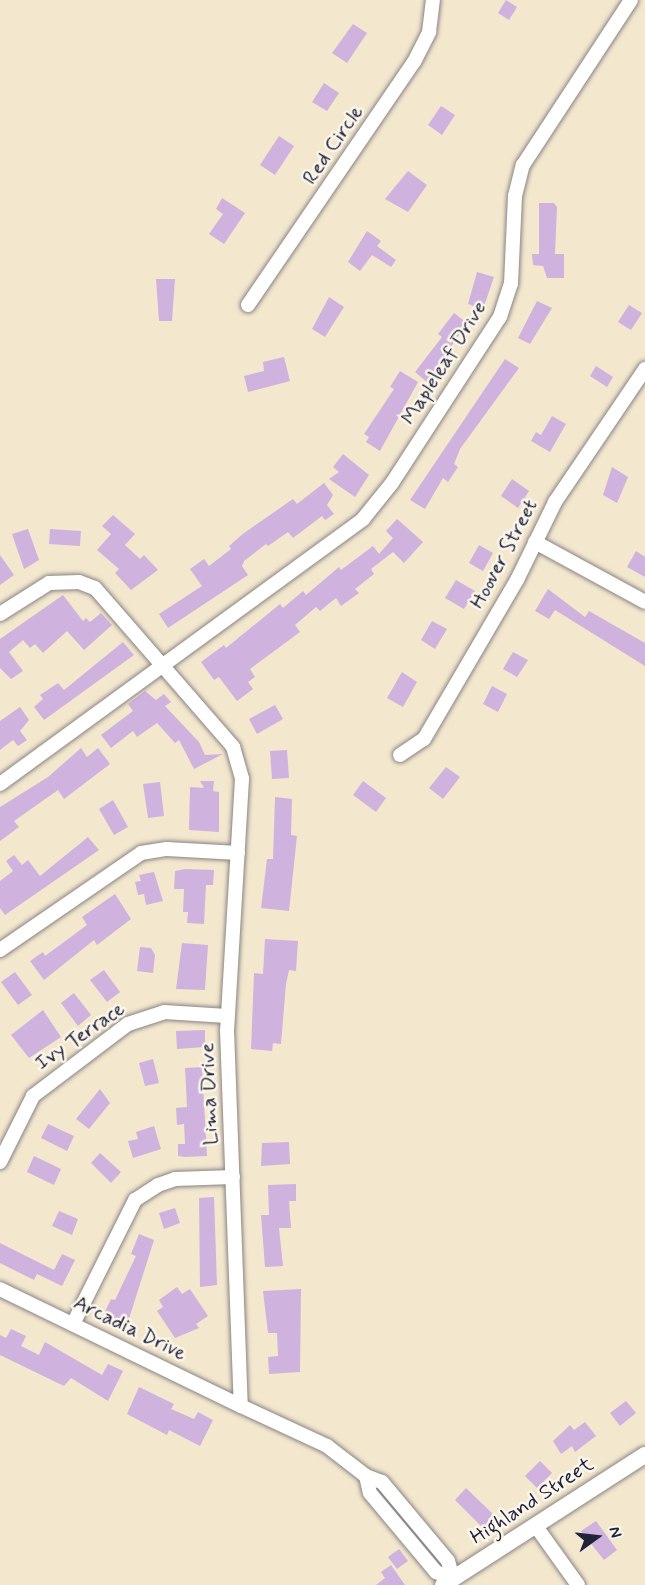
<!DOCTYPE html>
<html>
<head>
<meta charset="utf-8">
<style>
	body { margin:0 }
	#map { position:relative; width:645px; height:1585px; overflow:hidden; background:#f3e7ce; font-family:Mynerve,sans-serif }
	div>[style] { position:absolute }
	.building>* { inset:0; background:#d0b2df }
	.roads { filter:drop-shadow(0 0 2px #8a8484) drop-shadow(0 0 2px #8a8484) }
	.minor>* { height:14px; margin:-7px; padding:0 7px; transform-origin:7px; border-radius:7px; background:#fff }
	.tertiary>* { height:16px; margin:-8px; padding:0 8px; transform-origin:8px; border-radius:8px; background:#fff }
	span { translate:-50% -50%; white-space:nowrap; text-align:center; line-height:1.15; -webkit-text-stroke:5px #fbf7ec; paint-order:stroke }
	.street-label { font-size:21px; color:#22223b }
	.north { position:absolute; left:567px; top:1507px; width:60px; height:60px; -webkit-text-stroke:4px #fbf7ec; paint-order:stroke; rotate:75deg; font-size:16px; font-weight:700; line-height:24px; text-align:center; color:#22223b }
	.north::after { content:''; display:block; margin:auto; width:21px; height:27px; background:#22223b; clip-path:polygon(50% 0,100% 100%,50% 72%,0 100%) }
</style>
</head>
<body>
<div id="map">
	<div class="building">
		<i style="clip-path:polygon(506px 0,517px 7px,509px 20px,498px 13px)"></i>
		<i style="clip-path:polygon(353px 24px,367px 33px,347px 63px,332px 53px)"></i>
		<i style="clip-path:polygon(324px 83px,339px 93px,327px 111px,312px 102px)"></i>
		<i style="clip-path:polygon(441px 106px,455px 115px,442px 135px,428px 125px)"></i>
		<i style="clip-path:polygon(279px 136px,294px 146px,275px 175px,260px 165px)"></i>
		<i style="clip-path:polygon(408px 171px,427px 185px,408px 212px,385px 199px)"></i>
		<i style="clip-path:polygon(222px 198px,245px 213px,224px 244px,209px 234px,223px 214px,216px 209px)"></i>
		<i style="clip-path:polygon(539px 203px,554px 203px,557px 207px,555px 254px,564px 254px,564px 278px,547px 278px,543px 266px,533px 265px,532px 254px,539px 254px)"></i>
		<i style="clip-path:polygon(367px 231px,381px 241px,377px 246px,396px 260px,391px 267px,372px 255px,360px 271px,348px 262px)"></i>
		<i style="clip-path:polygon(477px 272px,494px 277px,483px 309px,468px 304px)"></i>
		<i style="clip-path:polygon(156px 279px,175px 279px,172px 321px,159px 321px)"></i>
		<i style="clip-path:polygon(329px 297px,344px 307px,325px 337px,312px 329px)"></i>
		<i style="clip-path:polygon(537px 301px,552px 308px,530px 344px,518px 338px)"></i>
		<i style="clip-path:polygon(629px 305px,642px 313px,631px 330px,618px 322px)"></i>
		<i style="clip-path:polygon(454px 313px,467px 323px,427px 382px,415px 372px,442px 337px,438px 334px)"></i>
		<i style="clip-path:polygon(284px 357px,290px 381px,248px 392px,244px 376px,264px 371px,263px 362px)"></i>
		<i style="clip-path:polygon(505px 359px,519px 368px,460px 449px,454px 464px,458px 467px,448px 482px,443px 478px,425px 509px,410px 500px)"></i>
		<i style="clip-path:polygon(596px 366px,613px 377px,607px 387px,590px 376px)"></i>
		<i style="clip-path:polygon(400px 371px,418px 382px,380px 451px,366px 442px,369px 437px,364px 434px,394px 389px,390px 387px)"></i>
		<i style="clip-path:polygon(552px 416px,566px 424px,550px 452px,531px 441px,536px 432px,541px 435px)"></i>
		<i style="clip-path:polygon(343px 454px,369px 475px,355px 497px,329px 479px,339px 472px,333px 467px)"></i>
		<i style="clip-path:polygon(612px 467px,628px 477px,617px 503px,603px 495px)"></i>
		<i style="clip-path:polygon(512px 479px,529px 491px,518px 508px,501px 496px)"></i>
		<i style="clip-path:polygon(324px 483px,333px 495px,327px 505px,334px 514px,325px 520px,322px 516px,293px 538px,288px 532px,268px 546px,266px 544px,244px 561px,242px 566px,248px 575px,168px 628px,159px 614px,202px 586px,190px 569px,204px 559px,209px 566px,231px 549px,229px 546px,244px 533px,293px 499px,297px 504px)"></i>
		<i style="clip-path:polygon(113px 515px,135px 534px,125px 545px,140px 559px,144px 555px,158px 570px,131px 590px,115px 573px,119px 569px,97px 550px,111px 534px,102px 526px)"></i>
		<i style="clip-path:polygon(397px 519px,423px 542px,404px 563px,393px 552px,371px 569px,374px 574px,355px 589px,359px 593px,341px 606px,336px 598px,320px 611px,316px 607px,295px 625px,300px 632px,250px 669px,255px 677px,248px 682px,253px 689px,237px 701px,219px 677px,214px 680px,201px 662px,224px 645px,226px 648px,280px 604px,283px 608px,303px 591px,306px 595px,339px 567px,341px 570px,373px 546px,379px 554px,393px 538px,386px 531px)"></i>
		<i style="clip-path:polygon(28px 529px,39px 560px,24px 569px,12px 534px)"></i>
		<i style="clip-path:polygon(50px 529px,81px 531px,80px 546px,49px 544px)"></i>
		<i style="clip-path:polygon(479px 545px,493px 553px,483px 571px,469px 563px)"></i>
		<i style="clip-path:polygon(636px 551px,645px 557px,645px 577px,627px 567px)"></i>
		<i style="clip-path:polygon(0 555px,14px 575px,0 585px)"></i>
		<i style="clip-path:polygon(456px 580px,475px 591px,464px 609px,445px 598px)"></i>
		<i style="clip-path:polygon(548px 589px,585px 617px,589px 611px,645px 643px,645px 666px,555px 610px,549px 619px,535px 611px)"></i>
		<i style="clip-path:polygon(63px 595px,83px 621px,86px 618px,90px 622px,101px 613px,112px 625px,84px 650px,67px 631px,43px 653px,35px 644px,30px 648px,23px 640px,9px 652px,23px 671px,11px 679px,0 668px,0 639px)"></i>
		<i style="clip-path:polygon(432px 621px,447px 629px,435px 649px,421px 640px)"></i>
		<i style="clip-path:polygon(123px 642px,134px 655px,44px 720px,34px 707px,43px 699px,40px 695px,58px 683px,64px 690px)"></i>
		<i style="clip-path:polygon(513px 652px,528px 660px,517px 677px,503px 669px)"></i>
		<i style="clip-path:polygon(402px 672px,417px 682px,403px 707px,387px 698px)"></i>
		<i style="clip-path:polygon(492px 686px,507px 694px,498px 712px,483px 704px)"></i>
		<i style="clip-path:polygon(145px 691px,156px 700px,164px 694px,171px 702px,165px 706px,199px 742px,205px 755px,223px 754px,194px 769px,179px 740px,175px 743px,157px 723px,137px 737px,133px 731px,111px 748px,101px 735px,133px 711px,128px 704px)"></i>
		<i style="clip-path:polygon(275px 705px,283px 719px,257px 734px,249px 719px)"></i>
		<i style="clip-path:polygon(20px 707px,29px 720px,20px 731px,27px 740px,18px 746px,13px 740px,0 750px,0 721px)"></i>
		<i style="clip-path:polygon(81px 748px,87px 757px,98px 748px,110px 764px,64px 799px,58px 790px,14px 821px,19px 827px,0 841px,0 807px,48px 777px)"></i>
		<i style="clip-path:polygon(287px 750px,289px 778px,272px 779px,270px 751px)"></i>
		<i style="clip-path:polygon(446px 767px,460px 777px,443px 799px,429px 788px)"></i>
		<i style="clip-path:polygon(200px 781px,214px 781px,213px 791px,219px 792px,219px 832px,189px 830px,190px 787px,204px 788px)"></i>
		<i style="clip-path:polygon(363px 781px,386px 798px,376px 812px,353px 795px)"></i>
		<i style="clip-path:polygon(160px 782px,164px 816px,148px 818px,143px 784px)"></i>
		<i style="clip-path:polygon(275px 797px,292px 799px,291px 835px,297px 836px,289px 911px,261px 908px,267px 859px,273px 859px)"></i>
		<i style="clip-path:polygon(113px 800px,128px 827px,114px 835px,99px 809px)"></i>
		<i style="clip-path:polygon(88px 837px,99px 850px,5px 915px,0 908px,0 881px,13px 871px,6px 861px,14px 855px,22px 865px,28px 860px,40px 876px)"></i>
		<i style="clip-path:polygon(185px 869px,214px 870px,213px 885px,206px 885px,204px 924px,187px 923px,188px 912px,183px 912px,184px 889px,174px 889px,175px 871px)"></i>
		<i style="clip-path:polygon(154px 872px,163px 901px,146px 905px,144px 894px,138px 895px,135px 882px,141px 881px,139px 875px)"></i>
		<i style="clip-path:polygon(115px 894px,131px 919px,97px 945px,94px 940px,44px 980px,30px 961px,43px 952px,45px 956px,87px 925px,82px 917px)"></i>
		<i style="clip-path:polygon(265px 939px,298px 941px,296px 971px,289px 970px,286px 984px,281px 1044px,273px 1043px,272px 1051px,251px 1049px,254px 973px,263px 974px)"></i>
		<i style="clip-path:polygon(182px 943px,208px 945px,205px 990px,176px 989px)"></i>
		<i style="clip-path:polygon(140px 947px,151px 948px,155px 955px,153px 973px,137px 971px)"></i>
		<i style="clip-path:polygon(104px 970px,120px 992px,107px 1002px,90px 980px)"></i>
		<i style="clip-path:polygon(15px 972px,32px 995px,18px 1005px,1px 982px)"></i>
		<i style="clip-path:polygon(74px 993px,91px 1015px,78px 1026px,61px 1003px)"></i>
		<i style="clip-path:polygon(43px 1010px,61px 1037px,29px 1058px,11px 1035px)"></i>
		<i style="clip-path:polygon(205px 1030px,205px 1047px,177px 1049px,176px 1031px)"></i>
		<i style="clip-path:polygon(153px 1059px,159px 1083px,145px 1086px,139px 1063px)"></i>
		<i style="clip-path:polygon(202px 1067px,207px 1156px,185px 1157px,178px 1156px,178px 1144px,185px 1144px,184px 1124px,177px 1125px,176px 1108px,187px 1107px,185px 1068px)"></i>
		<i style="clip-path:polygon(100px 1089px,110px 1103px,89px 1129px,76px 1119px)"></i>
		<i style="clip-path:polygon(48px 1124px,74px 1136px,67px 1151px,41px 1138px)"></i>
		<i style="clip-path:polygon(154px 1126px,161px 1149px,133px 1158px,128px 1141px,138px 1139px,136px 1132px)"></i>
		<i style="clip-path:polygon(289px 1142px,290px 1164px,261px 1166px,262px 1143px)"></i>
		<i style="clip-path:polygon(100px 1153px,121px 1172px,111px 1183px,91px 1163px)"></i>
		<i style="clip-path:polygon(34px 1156px,61px 1169px,54px 1185px,27px 1172px)"></i>
		<i style="clip-path:polygon(296px 1184px,296px 1201px,289px 1201px,291px 1228px,279px 1228px,283px 1266px,265px 1267px,261px 1215px,269px 1215px,268px 1185px)"></i>
		<i style="clip-path:polygon(214px 1197px,217px 1285px,200px 1287px,199px 1198px)"></i>
		<i style="clip-path:polygon(175px 1208px,180px 1223px,164px 1229px,159px 1213px)"></i>
		<i style="clip-path:polygon(59px 1211px,78px 1219px,72px 1235px,52px 1226px)"></i>
		<i style="clip-path:polygon(139px 1234px,154px 1240px,127px 1325px,104px 1314px,111px 1299px,115px 1300px,136px 1256px,131px 1254px)"></i>
		<i style="clip-path:polygon(0 1243px,54px 1270px,62px 1254px,75px 1260px,62px 1286px,37px 1274px,34px 1280px,0 1263px)"></i>
		<i style="clip-path:polygon(177px 1287px,182px 1294px,190px 1289px,208px 1316px,196px 1324px,199px 1328px,175px 1338px,157px 1311px,163px 1307px,159px 1300px)"></i>
		<i style="clip-path:polygon(301px 1289px,300px 1372px,269px 1374px,268px 1357px,278px 1356px,277px 1333px,268px 1333px,263px 1291px)"></i>
		<i style="clip-path:polygon(11px 1329px,26px 1336px,21px 1346px,39px 1355px,45px 1342px,102px 1375px,108px 1364px,123px 1371px,108px 1401px,71px 1378px,64px 1386px,0 1355px,0 1335px,6px 1338px)"></i>
		<i style="clip-path:polygon(139px 1387px,174px 1404px,171px 1409px,194px 1419px,198px 1412px,213px 1420px,200px 1446px,169px 1430px,167px 1435px,127px 1414px)"></i>
		<i style="clip-path:polygon(626px 1401px,636px 1413px,620px 1426px,610px 1413px)"></i>
		<i style="clip-path:polygon(585px 1422px,596px 1436px,575px 1452px,572px 1446px,561px 1454px,553px 1441px,570px 1425px,574px 1430px)"></i>
		<i style="clip-path:polygon(540px 1461px,552px 1473px,537px 1488px,525px 1476px)"></i>
		<i style="clip-path:polygon(466px 1488px,499px 1520px,501px 1525px,491px 1536px,455px 1500px)"></i>
		<i style="clip-path:polygon(596px 1521px,617px 1550px,604px 1560px,581px 1531px)"></i>
		<i style="clip-path:polygon(399px 1549px,408px 1561px,397px 1569px,388px 1557px)"></i>
		<i style="clip-path:polygon(391px 1565px,405px 1585px,376px 1585px,385px 1578px,381px 1572px)"></i>
	</div>
	<div class="roads">
		<div class="minor">
			<i style="left:248px;top:305px;width:294px;rotate:-55.7deg"></i>
			<i style="left:414px;top:62px;width:34px;rotate:-63deg"></i>
			<i style="left:429px;top:32px;width:32px;rotate:-83deg"></i>
			<i style="left:535px;top:542px;width:125px;rotate:28.6deg"></i>
			<i style="left:0;top:614px;width:58px;rotate:-32.3deg"></i>
			<i style="left:49px;top:583px;width:30px;rotate:-2deg"></i>
			<i style="left:79px;top:582px;width:17px;rotate:21deg"></i>
			<i style="left:95px;top:588px;width:211px;rotate:49deg"></i>
			<i style="left:233px;top:747px;width:33px;rotate:74deg"></i>
			<i style="left:242px;top:779px;width:251px;rotate:93.4deg"></i>
			<i style="left:227px;top:1030px;width:376px;rotate:87.9deg"></i>
			<i style="left:241px;top:1406px;width:95px;rotate:24.9deg"></i>
			<i style="left:327px;top:1446px;width:49px;rotate:37.6deg"></i>
			<i style="left:366px;top:1476px;width:17px;rotate:21deg"></i>
			<i style="left:382px;top:1482px;width:103px;rotate:50.1deg"></i>
			<i style="left:448px;top:1561px;width:19px;rotate:74deg"></i>
			<i style="left:400px;top:755px;width:29px;rotate:-34deg"></i>
			<i style="left:424px;top:739px;width:186px;rotate:-59.7deg"></i>
			<i style="left:518px;top:578px;width:85px;rotate:-64deg"></i>
			<i style="left:555px;top:502px;width:161px;rotate:-55.9deg"></i>
			<i style="left:0;top:784px;width:449px;rotate:-36.1deg"></i>
			<i style="left:363px;top:519px;width:46px;rotate:-51.1deg"></i>
			<i style="left:392px;top:483px;width:198px;rotate:-57deg"></i>
			<i style="left:500px;top:317px;width:35px;rotate:-72deg"></i>
			<i style="left:511px;top:284px;width:88px;rotate:-87.4deg"></i>
			<i style="left:515px;top:196px;width:32px;rotate:-76deg"></i>
			<i style="left:523px;top:165px;width:197px;rotate:-56.8deg"></i>
			<i style="left:0;top:950px;width:171px;rotate:-34.5deg"></i>
			<i style="left:141px;top:853px;width:26px;rotate:-9deg"></i>
			<i style="left:167px;top:849px;width:71px;rotate:3.2deg"></i>
			<i style="left:0;top:1162px;width:74px;rotate:-63.4deg"></i>
			<i style="left:33px;top:1096px;width:119px;rotate:-37.2deg"></i>
			<i style="left:128px;top:1024px;width:38px;rotate:-18deg"></i>
			<i style="left:164px;top:1012px;width:63px;rotate:3.6deg"></i>
			<i style="left:0;top:1289px;width:268px;rotate:25.9deg"></i>
			<i style="left:73px;top:1324px;width:139px;rotate:-63.4deg"></i>
			<i style="left:135px;top:1200px;width:27px;rotate:-33deg"></i>
			<i style="left:158px;top:1185px;width:18px;rotate:-19deg"></i>
			<i style="left:175px;top:1179px;width:58px;rotate:-2deg"></i>
			<i style="left:366px;top:1476px;width:17px;rotate:77deg"></i>
			<i style="left:370px;top:1493px;width:103px;rotate:50.1deg"></i>
			<i style="left:436px;top:1572px;width:18px;rotate:22deg"></i>
			<i style="left:535px;top:1525px;width:74px;rotate:54.4deg"></i>
		</div>
		<div class="tertiary">
			<i style="left:443px;top:1585px;width:240px;rotate:-32.8deg"></i>
		</div>
	</div>
	<div class="street-label">
		<span style="left:333px;top:145px;rotate:-56deg">Red Circle</span>
		<span style="left:444px;top:363px;rotate:-58deg">Mapleleaf Drive</span>
		<span style="left:504px;top:554px;rotate:-62deg">Hoover Street</span>
		<span style="left:80px;top:1036px;rotate:-35deg">Ivy Terrace</span>
		<span style="left:209px;top:1094px;rotate:-92deg">Lima Drive</span>
		<span style="left:130px;top:1328px;rotate:26deg">Arcadia Drive</span>
		<span style="left:532px;top:1501px;rotate:-33deg">Highland Street</span>
	</div>
	<div class="north">N</div>
</div>
</body>
</html>
